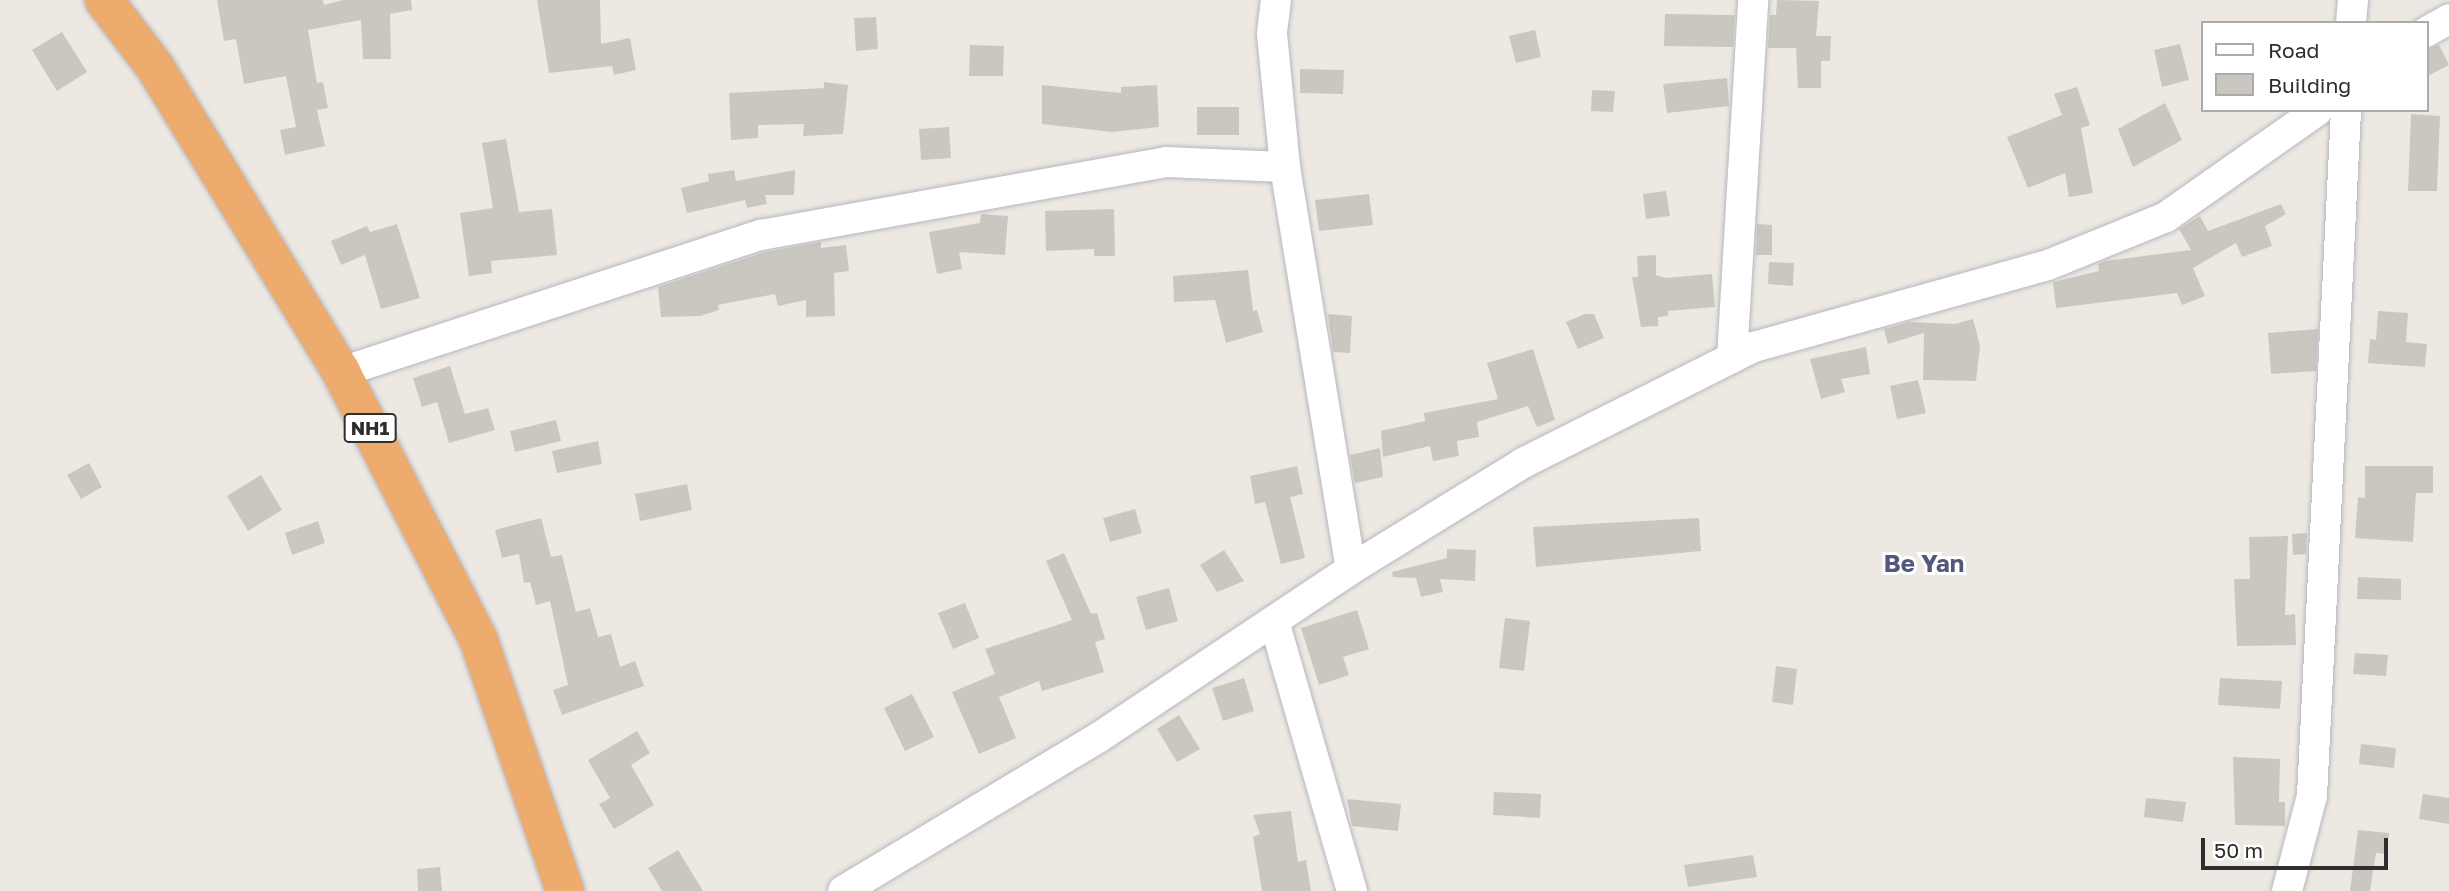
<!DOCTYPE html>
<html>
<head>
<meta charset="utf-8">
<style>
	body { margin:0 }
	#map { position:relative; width:2449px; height:891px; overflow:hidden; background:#ede9e2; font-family:"Golos Text",sans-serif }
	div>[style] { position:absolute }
	.building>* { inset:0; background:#cac7c0 }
	.roads { filter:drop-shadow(0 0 2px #b6b7c0) drop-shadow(0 0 2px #b6b7c0) }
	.street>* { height:30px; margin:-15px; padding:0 15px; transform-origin:15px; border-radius:15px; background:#fff }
	.highway>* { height:38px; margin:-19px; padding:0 19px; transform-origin:19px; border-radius:19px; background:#edac6e }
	span { translate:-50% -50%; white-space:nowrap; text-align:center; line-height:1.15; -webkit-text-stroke:6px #fff; paint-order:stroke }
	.shield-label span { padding:2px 5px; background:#fff; border:2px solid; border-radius:5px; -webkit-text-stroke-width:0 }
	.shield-label { font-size:19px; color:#2e2e2e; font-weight:700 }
	.quarter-label { font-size:24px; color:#53587a; font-weight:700 }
	.legend { position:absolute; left:2201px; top:21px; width:228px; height:91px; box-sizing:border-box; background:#fff; border:2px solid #ababab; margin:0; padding:9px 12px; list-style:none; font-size:21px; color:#2e2e2e }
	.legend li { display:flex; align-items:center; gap:14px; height:35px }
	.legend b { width:35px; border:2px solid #ababab }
	.scale { position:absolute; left:2201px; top:838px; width:187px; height:32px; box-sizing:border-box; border:4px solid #2e2e2e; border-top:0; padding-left:9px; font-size:21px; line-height:24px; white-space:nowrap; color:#2e2e2e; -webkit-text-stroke:5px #fff; paint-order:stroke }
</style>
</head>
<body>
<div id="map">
	<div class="building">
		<i style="clip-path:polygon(217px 0,323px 0,324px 5px,343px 0,411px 0,412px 10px,390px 14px,391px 59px,363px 59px,361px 20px,308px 30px,317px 83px,323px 82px,328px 108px,317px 110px,325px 146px,285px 155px,280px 130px,296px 127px,286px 76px,244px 84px,236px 39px,224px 41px)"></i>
		<i style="clip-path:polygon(537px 0,600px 0,601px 44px,630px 38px,636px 70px,614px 75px,612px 66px,549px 73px)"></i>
		<i style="clip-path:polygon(1777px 0,1819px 1px,1816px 36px,1831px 36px,1830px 61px,1821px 61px,1821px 88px,1798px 88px,1796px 48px,1768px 48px,1770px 15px,1776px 15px)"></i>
		<i style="clip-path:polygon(1665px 14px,1735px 15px,1733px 47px,1664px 46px)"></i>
		<i style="clip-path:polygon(876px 17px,878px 49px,856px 51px,854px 18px)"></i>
		<i style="clip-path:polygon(1535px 30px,1541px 57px,1516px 63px,1509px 36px)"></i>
		<i style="clip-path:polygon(62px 32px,87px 72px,57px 91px,32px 50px)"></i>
		<i style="clip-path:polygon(2180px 44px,2189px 80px,2162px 87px,2154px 50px)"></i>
		<i style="clip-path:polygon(970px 45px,1004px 46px,1003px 76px,969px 76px)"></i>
		<i style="clip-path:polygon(2439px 45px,2449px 65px,2426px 77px,2426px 49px)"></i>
		<i style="clip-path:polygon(1300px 69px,1344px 70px,1343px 94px,1300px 93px)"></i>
		<i style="clip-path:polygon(1727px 78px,1729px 106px,1667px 113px,1663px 84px)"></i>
		<i style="clip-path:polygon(824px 82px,848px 85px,843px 134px,803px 136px,804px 124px,758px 125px,758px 138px,731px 140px,729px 93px,824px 88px)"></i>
		<i style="clip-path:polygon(1042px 85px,1121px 93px,1121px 87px,1157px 85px,1159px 127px,1112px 132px,1042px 124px)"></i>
		<i style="clip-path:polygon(2077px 87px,2090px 125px,2081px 128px,2093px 193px,2069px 197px,2065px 173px,2028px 188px,2007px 137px,2062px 115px,2054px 94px)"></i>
		<i style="clip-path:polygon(1592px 90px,1615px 91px,1613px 112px,1591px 111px)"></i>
		<i style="clip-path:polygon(2165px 103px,2182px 140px,2133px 167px,2118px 129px)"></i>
		<i style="clip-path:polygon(1197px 107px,1239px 107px,1239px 135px,1197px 135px)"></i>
		<i style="clip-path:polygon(2411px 114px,2440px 116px,2437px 191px,2408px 191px)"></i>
		<i style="clip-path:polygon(949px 127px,951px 158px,921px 160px,919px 129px)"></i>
		<i style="clip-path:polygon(506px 139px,519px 212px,552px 209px,557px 255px,491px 261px,492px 273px,469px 276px,460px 213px,493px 208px,482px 143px)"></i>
		<i style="clip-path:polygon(734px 170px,736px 181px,795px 170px,794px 195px,765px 195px,767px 204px,747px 208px,745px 200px,687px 213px,681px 188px,709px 181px,708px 174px)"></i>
		<i style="clip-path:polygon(1666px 191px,1670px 216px,1646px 219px,1643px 194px)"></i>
		<i style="clip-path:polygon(1369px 194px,1373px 225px,1319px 231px,1315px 200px)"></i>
		<i style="clip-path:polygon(2281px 204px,2286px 214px,2265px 226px,2272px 246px,2242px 257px,2236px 243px,2193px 268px,2205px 296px,2182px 305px,2177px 293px,2056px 308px,2053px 282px,2099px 271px,2098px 264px,2105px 261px,2191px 250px,2179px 229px,2200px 216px,2208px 231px)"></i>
		<i style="clip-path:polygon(1114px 209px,1115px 256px,1094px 256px,1094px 249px,1046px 251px,1045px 211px)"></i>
		<i style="clip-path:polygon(981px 214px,1008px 216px,1005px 255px,959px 252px,962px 269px,937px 274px,929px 232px,980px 223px)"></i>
		<i style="clip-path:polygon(397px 224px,420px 298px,381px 309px,365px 255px,341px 265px,331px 241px,367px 226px,370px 232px)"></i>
		<i style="clip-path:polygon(1757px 224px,1772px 225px,1772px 255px,1756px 255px)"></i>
		<i style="clip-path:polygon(821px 242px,821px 248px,846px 245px,849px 271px,834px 273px,835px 316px,806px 317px,806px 300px,778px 306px,775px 294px,718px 305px,719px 310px,700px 316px,661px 317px,658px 287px,765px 252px)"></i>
		<i style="clip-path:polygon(1656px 255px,1656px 275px,1665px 278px,1712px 274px,1715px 307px,1668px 311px,1668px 316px,1658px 317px,1658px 326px,1641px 327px,1632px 277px,1638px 277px,1637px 256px)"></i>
		<i style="clip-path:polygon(1769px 262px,1794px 263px,1793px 286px,1768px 284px)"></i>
		<i style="clip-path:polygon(1248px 270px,1253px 311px,1257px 310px,1263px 332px,1226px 343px,1215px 300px,1174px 302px,1173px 276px)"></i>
		<i style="clip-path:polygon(2378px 311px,2408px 313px,2406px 342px,2427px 344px,2425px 367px,2368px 363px,2370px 339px,2376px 340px)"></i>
		<i style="clip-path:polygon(1328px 314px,1352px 316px,1350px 353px,1333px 352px)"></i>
		<i style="clip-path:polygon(1585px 314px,1594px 314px,1604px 338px,1578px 349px,1566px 322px)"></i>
		<i style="clip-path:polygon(1973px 319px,1980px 346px,1976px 381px,1923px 380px,1924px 333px,1888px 344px,1884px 329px,1910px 322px,1955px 324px)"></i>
		<i style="clip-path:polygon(2318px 329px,2316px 371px,2271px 374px,2268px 333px)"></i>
		<i style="clip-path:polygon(1866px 347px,1870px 374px,1841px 379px,1845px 392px,1821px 399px,1810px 359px)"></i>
		<i style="clip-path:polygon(1533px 349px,1555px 420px,1537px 427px,1528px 406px,1477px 422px,1479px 437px,1457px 441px,1459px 456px,1433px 461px,1430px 446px,1383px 457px,1381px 431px,1425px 421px,1424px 413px,1498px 399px,1487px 363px)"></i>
		<i style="clip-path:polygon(450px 366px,465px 414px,488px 408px,495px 430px,449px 443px,437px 402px,422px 407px,413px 378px)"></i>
		<i style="clip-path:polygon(1918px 380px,1926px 413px,1897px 419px,1890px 386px)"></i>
		<i style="clip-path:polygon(556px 420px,561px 441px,515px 452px,510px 431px)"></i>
		<i style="clip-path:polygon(598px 441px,602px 464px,557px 473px,552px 451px)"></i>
		<i style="clip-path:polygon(1380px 448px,1383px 477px,1355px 483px,1350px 455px)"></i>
		<i style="clip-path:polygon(89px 463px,102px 487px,81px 499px,67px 475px)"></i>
		<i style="clip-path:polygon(1297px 466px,1303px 494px,1290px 497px,1305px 558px,1281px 564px,1265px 502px,1255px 504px,1250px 476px)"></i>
		<i style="clip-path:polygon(2365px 466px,2433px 466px,2433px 493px,2416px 493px,2413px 542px,2355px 538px,2358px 497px,2365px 498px)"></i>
		<i style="clip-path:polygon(261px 475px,282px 510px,248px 531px,227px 496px)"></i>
		<i style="clip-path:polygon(687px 484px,692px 510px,640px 521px,635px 494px)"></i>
		<i style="clip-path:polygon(1135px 509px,1142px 533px,1110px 542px,1103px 518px)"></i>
		<i style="clip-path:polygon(541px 518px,551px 557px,562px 555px,576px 612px,590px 608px,598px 637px,611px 634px,620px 667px,635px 661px,644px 686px,562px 715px,553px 690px,568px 685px,550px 601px,536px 605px,530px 582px,524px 583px,519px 554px,502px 558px,495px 530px)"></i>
		<i style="clip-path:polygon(1699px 518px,1701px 551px,1536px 567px,1533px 527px)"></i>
		<i style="clip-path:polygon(318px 521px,325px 543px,292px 555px,285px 533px)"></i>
		<i style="clip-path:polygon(2307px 533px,2306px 554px,2293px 555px,2292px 534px)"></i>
		<i style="clip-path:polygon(2288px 536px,2285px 615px,2295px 614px,2296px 645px,2237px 646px,2234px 579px,2250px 579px,2249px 537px)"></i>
		<i style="clip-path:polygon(1447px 549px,1476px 550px,1475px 581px,1440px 579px,1443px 592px,1421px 597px,1416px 578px,1393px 577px,1392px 572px,1447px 558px)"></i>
		<i style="clip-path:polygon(1224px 550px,1244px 581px,1217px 592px,1200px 565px)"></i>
		<i style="clip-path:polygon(1064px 553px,1091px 614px,1097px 613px,1105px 639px,1095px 642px,1104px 672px,1042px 691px,1039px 681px,999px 697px,1016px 738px,979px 754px,952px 692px,995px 674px,985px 649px,1072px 620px,1046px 561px)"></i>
		<i style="clip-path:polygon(2358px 577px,2401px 579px,2401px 600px,2357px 599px)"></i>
		<i style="clip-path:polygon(1169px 588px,1178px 621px,1146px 630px,1136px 597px)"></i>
		<i style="clip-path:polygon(965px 603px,979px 638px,953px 649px,938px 613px)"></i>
		<i style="clip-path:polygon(1357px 610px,1369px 649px,1343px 657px,1349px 675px,1319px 685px,1301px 628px)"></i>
		<i style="clip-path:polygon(1505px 618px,1530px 621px,1524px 671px,1499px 668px)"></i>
		<i style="clip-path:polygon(2355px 653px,2388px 655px,2386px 676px,2353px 674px)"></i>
		<i style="clip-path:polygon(1776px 666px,1797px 669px,1793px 705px,1772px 702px)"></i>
		<i style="clip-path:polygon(1244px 678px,1254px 711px,1223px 721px,1212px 688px)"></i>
		<i style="clip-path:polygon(2220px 678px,2282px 681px,2280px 709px,2218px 705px)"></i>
		<i style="clip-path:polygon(912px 694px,934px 737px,905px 751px,884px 708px)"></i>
		<i style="clip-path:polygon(1179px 715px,1200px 749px,1177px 762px,1157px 729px)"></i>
		<i style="clip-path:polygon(637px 731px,650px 753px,631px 765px,654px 805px,614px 829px,599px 804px,610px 798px,588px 760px)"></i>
		<i style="clip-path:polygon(2361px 744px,2396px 748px,2394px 768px,2359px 764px)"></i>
		<i style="clip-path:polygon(2233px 757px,2280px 759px,2279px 802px,2285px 802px,2285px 826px,2235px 825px)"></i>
		<i style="clip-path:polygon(1494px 792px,1541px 794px,1540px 818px,1493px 815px)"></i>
		<i style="clip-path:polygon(2423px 794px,2449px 798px,2449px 824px,2419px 819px)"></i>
		<i style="clip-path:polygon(2146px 798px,2186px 802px,2183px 822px,2144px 817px)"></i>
		<i style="clip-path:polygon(1347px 799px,1401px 804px,1398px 831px,1352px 826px)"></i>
		<i style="clip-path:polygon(1291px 811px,1298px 862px,1306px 860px,1311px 891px,1262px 891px,1253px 837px,1260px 834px,1253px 815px)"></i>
		<i style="clip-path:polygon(2358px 830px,2389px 833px,2386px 854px,2376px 853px,2370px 891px,2350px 891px)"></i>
		<i style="clip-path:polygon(678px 850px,703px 891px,662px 891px,648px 868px)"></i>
		<i style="clip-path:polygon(1753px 855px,1757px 877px,1688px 887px,1684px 865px)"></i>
		<i style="clip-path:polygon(440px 867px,442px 891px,418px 891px,417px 869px)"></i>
	</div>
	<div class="roads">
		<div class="street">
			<i style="left:1276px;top:0;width:34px;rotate:97deg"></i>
			<i style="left:1272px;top:34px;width:134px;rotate:84.4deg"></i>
			<i style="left:1285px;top:167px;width:407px;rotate:80.7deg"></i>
			<i style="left:2351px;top:23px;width:23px;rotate:-85deg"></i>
			<i style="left:2426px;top:32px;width:26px;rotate:-29deg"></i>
			<i style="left:1732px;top:358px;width:359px;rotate:-86.6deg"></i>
			<i style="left:341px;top:372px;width:442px;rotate:-18.1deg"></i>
			<i style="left:761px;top:235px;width:412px;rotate:-10.2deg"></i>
			<i style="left:1166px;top:162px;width:119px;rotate:2.4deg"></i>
			<i style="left:1274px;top:621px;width:281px;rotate:73.9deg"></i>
			<i style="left:843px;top:891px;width:297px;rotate:-31deg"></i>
			<i style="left:1098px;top:738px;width:304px;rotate:-33.7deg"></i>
			<i style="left:1351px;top:569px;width:202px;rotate:-31.6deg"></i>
			<i style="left:1523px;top:463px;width:258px;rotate:-26.7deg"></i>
			<i style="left:1754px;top:347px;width:305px;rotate:-15.6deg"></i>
			<i style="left:2048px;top:265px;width:127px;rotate:-22.1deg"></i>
			<i style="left:2166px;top:217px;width:186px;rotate:-35.1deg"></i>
			<i style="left:2287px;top:891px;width:98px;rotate:-75.3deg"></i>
			<i style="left:2312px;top:796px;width:687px;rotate:-87.16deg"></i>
		</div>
		<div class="highway">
			<i style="left:104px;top:0;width:84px;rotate:52.7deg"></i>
			<i style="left:155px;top:67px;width:357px;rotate:58.6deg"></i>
			<i style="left:341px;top:372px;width:302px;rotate:62.8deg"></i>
			<i style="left:479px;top:641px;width:264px;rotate:71deg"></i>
		</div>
	</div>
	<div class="shield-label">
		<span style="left:370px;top:428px">NH1</span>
	</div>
	<div class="quarter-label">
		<span style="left:1924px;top:563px">Be Yan</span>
	</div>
	<ul class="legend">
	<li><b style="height:9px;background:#fff"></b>Road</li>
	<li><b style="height:19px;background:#cac7c0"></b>Building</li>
	</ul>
	<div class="scale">50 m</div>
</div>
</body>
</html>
